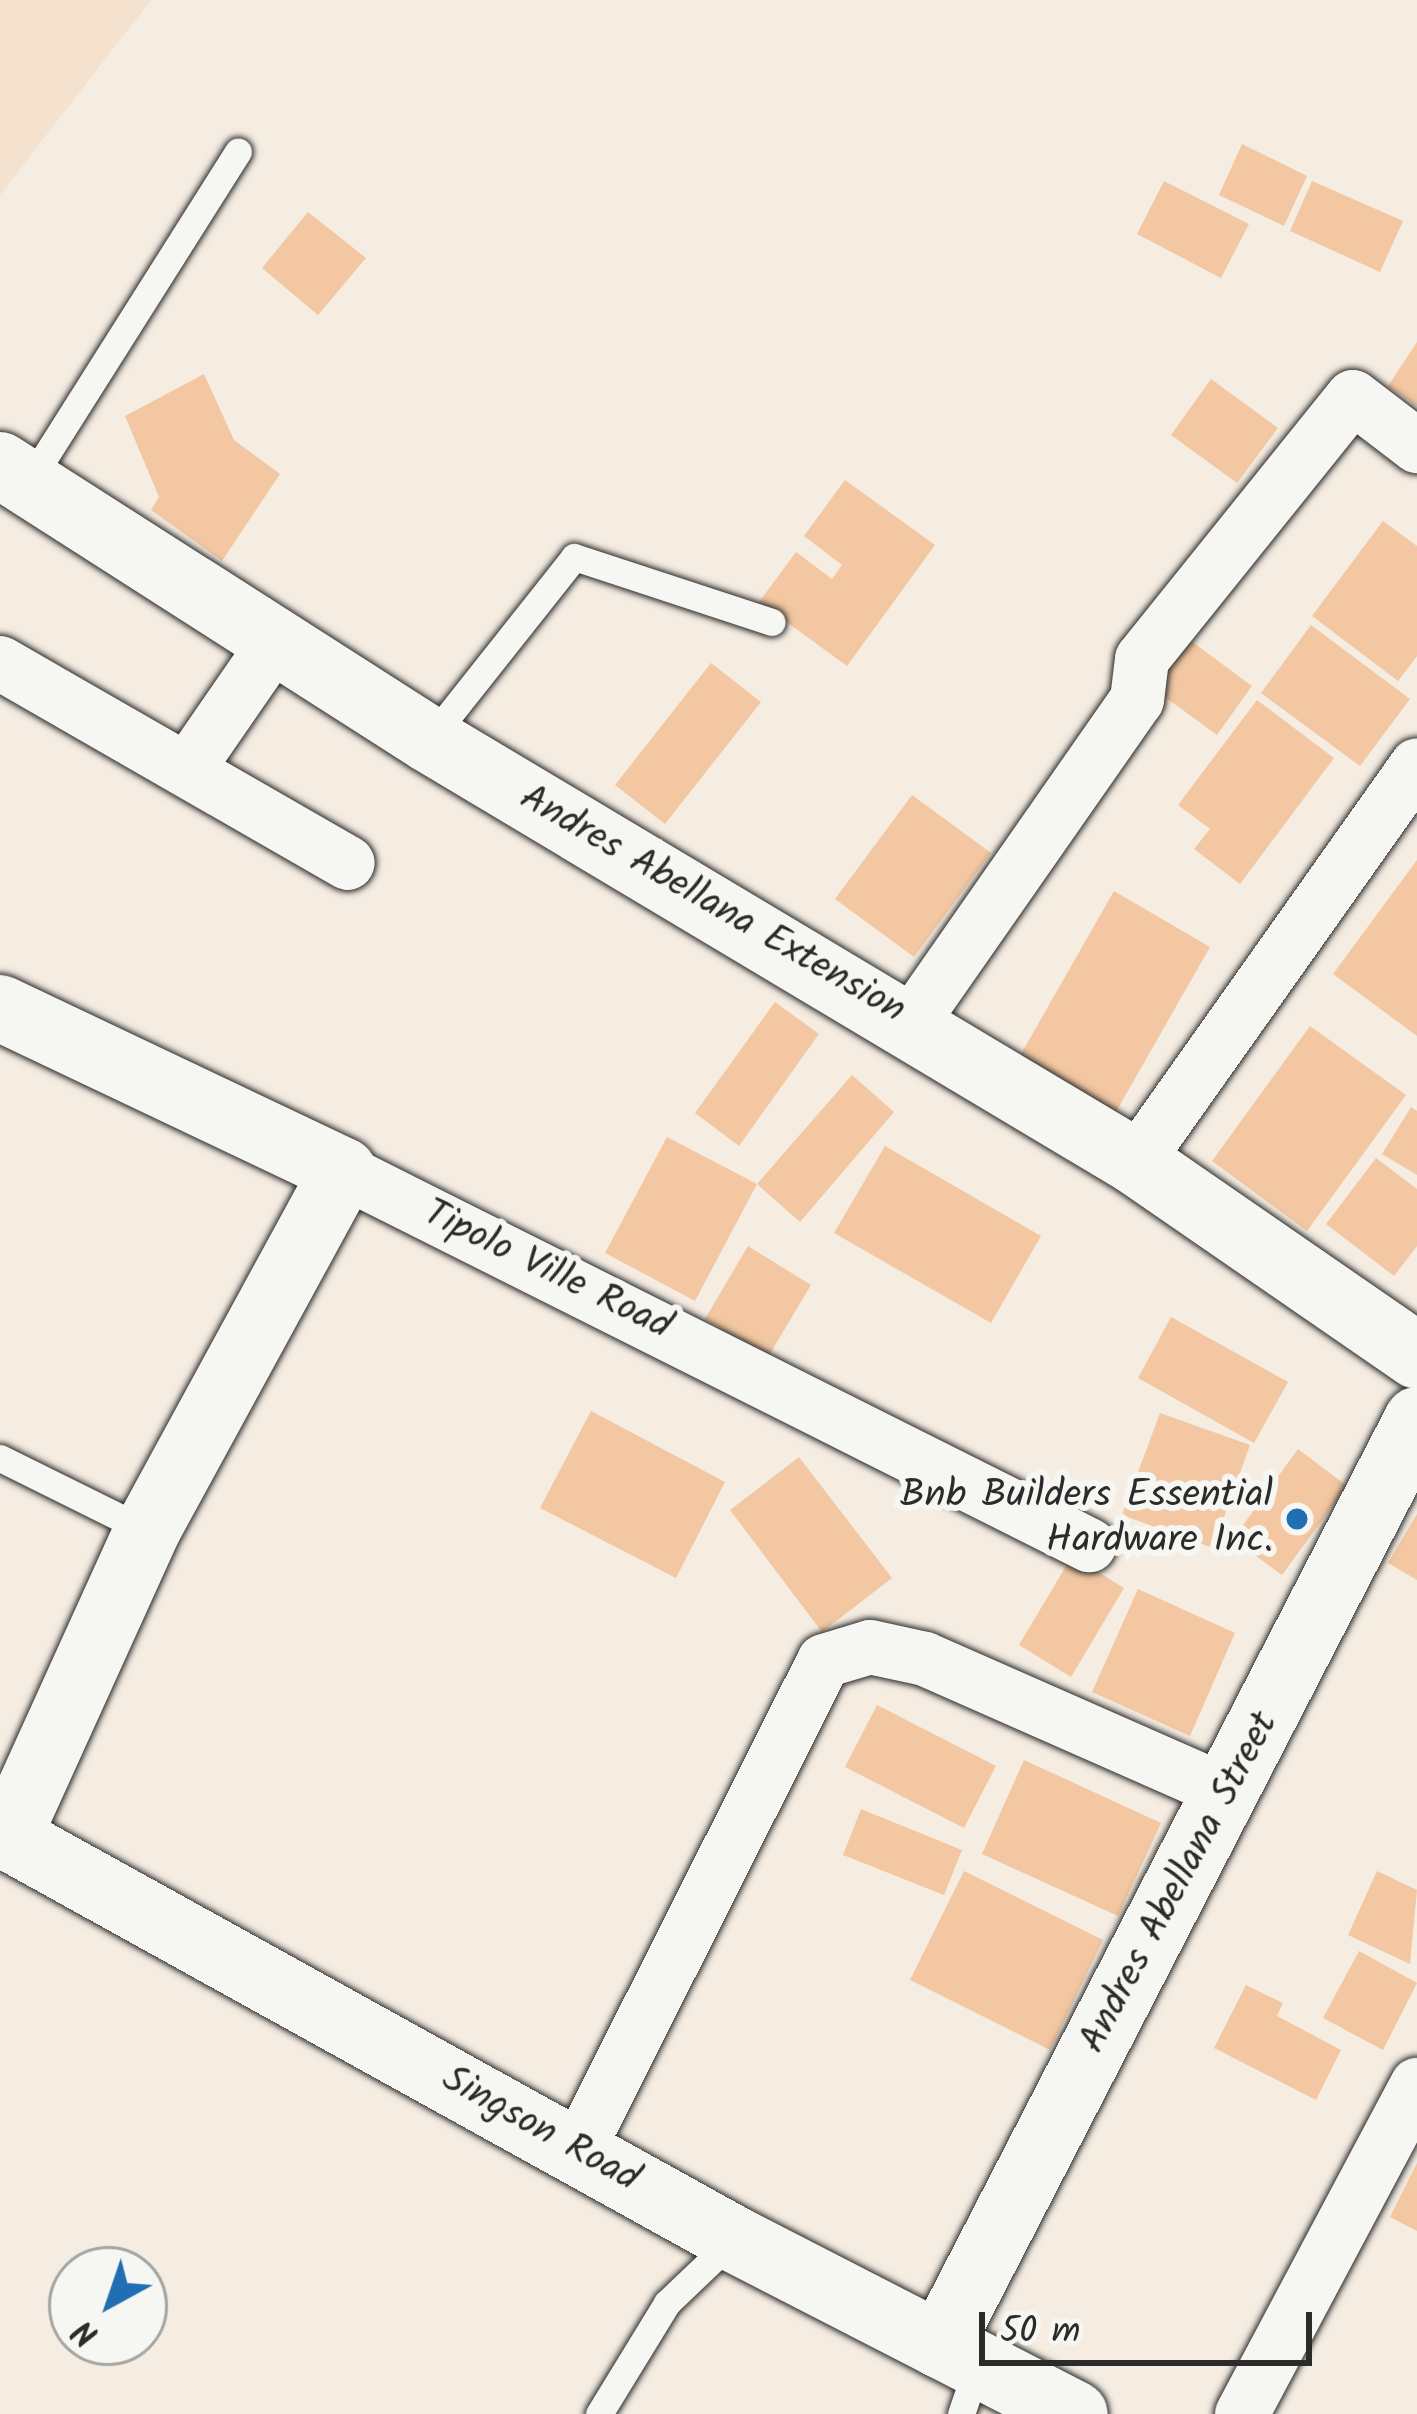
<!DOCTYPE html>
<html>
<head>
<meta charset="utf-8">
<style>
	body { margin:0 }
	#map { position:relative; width:1417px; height:2414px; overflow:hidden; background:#f5ede2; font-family:Kalam,sans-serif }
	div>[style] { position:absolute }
	.built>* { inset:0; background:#f4e2ce }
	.building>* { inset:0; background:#f2c7a1 }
	.roads { filter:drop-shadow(0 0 3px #2b2b2b) drop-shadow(0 0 3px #2b2b2b) }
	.lane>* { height:27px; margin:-13.5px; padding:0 13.5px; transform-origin:13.5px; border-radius:13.5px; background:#f6f6f2 }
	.street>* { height:54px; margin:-27px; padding:0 27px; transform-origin:27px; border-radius:27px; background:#f6f6f2 }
	.secondary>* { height:66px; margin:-33px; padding:0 33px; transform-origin:33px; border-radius:33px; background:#f6f6f2 }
	.dots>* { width:33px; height:33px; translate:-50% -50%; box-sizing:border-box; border:6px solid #f6f6f2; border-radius:50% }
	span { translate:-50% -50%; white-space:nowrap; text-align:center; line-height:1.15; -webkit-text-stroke:12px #f6f6f2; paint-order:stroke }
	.street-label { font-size:39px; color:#2b2b2b }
	.poi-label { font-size:39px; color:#2b2b2b }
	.right { translate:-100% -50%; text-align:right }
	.north { position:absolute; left:48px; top:2246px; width:120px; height:120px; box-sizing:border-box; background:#f6f6f2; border:3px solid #a5a5a2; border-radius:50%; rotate:220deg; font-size:33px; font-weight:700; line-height:48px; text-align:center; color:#2b2b2b }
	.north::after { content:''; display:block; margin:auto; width:42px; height:54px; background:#1f6fb2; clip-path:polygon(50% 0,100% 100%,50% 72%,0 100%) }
	.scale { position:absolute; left:979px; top:2312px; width:333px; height:54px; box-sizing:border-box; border:6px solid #2b2b2b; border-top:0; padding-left:15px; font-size:36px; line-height:42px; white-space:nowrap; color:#2b2b2b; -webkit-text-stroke:9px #f6f6f2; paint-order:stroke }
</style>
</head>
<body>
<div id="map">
	<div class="built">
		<i style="clip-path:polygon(0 0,151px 0,0 195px)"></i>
	</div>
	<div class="building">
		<i style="clip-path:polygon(1242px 144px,1307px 176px,1284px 226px,1219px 195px)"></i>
		<i style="clip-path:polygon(1164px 181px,1249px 224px,1221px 278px,1137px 234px)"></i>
		<i style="clip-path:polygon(1312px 181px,1403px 221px,1380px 272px,1290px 231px)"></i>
		<i style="clip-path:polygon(308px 212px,366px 258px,318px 315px,262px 268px)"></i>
		<i style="clip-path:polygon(1417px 342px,1417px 406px,1388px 386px)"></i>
		<i style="clip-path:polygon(204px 374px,234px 440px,280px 474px,222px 561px,151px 510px,159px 497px,125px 416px)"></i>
		<i style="clip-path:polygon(1211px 379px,1278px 428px,1237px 483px,1171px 435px)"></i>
		<i style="clip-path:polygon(845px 480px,935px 545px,847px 666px,759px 602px,796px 552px,832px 579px,842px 565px,804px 536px)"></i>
		<i style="clip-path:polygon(1383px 521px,1417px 546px,1417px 656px,1398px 681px,1312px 616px)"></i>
		<i style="clip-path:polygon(1311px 625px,1410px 699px,1360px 766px,1261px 693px)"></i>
		<i style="clip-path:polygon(1179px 632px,1252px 686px,1217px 735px,1143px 681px)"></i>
		<i style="clip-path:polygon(711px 663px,761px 702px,665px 824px,615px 785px)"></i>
		<i style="clip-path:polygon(1257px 700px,1334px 758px,1240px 884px,1194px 849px,1210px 829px,1178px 805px)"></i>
		<i style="clip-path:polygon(912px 795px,991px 853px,914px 957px,835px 899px)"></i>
		<i style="clip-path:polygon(1417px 860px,1417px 1036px,1333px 974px)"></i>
		<i style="clip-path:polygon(1114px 891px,1210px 947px,1113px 1117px,1017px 1061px)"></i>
		<i style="clip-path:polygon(775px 1002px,819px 1034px,739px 1146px,695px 1113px)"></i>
		<i style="clip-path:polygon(1310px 1026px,1406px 1095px,1307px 1231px,1212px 1161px)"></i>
		<i style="clip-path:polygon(852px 1075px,894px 1112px,800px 1222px,757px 1184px)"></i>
		<i style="clip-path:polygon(1411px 1107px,1417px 1111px,1417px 1175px,1382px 1154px)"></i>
		<i style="clip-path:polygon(667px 1137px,757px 1184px,695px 1301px,605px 1253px)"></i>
		<i style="clip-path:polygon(885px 1146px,1041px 1236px,991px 1323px,834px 1233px)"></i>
		<i style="clip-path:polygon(1376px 1158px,1417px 1189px,1417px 1246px,1394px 1276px,1326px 1224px)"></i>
		<i style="clip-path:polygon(748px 1246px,811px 1285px,768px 1357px,705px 1319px)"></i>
		<i style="clip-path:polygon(1171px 1317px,1288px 1382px,1254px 1443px,1138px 1378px)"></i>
		<i style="clip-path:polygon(591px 1411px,725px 1482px,676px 1578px,540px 1508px)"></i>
		<i style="clip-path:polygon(1160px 1413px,1250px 1445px,1213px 1548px,1122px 1515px)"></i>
		<i style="clip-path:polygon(1298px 1449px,1347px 1486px,1282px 1575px,1233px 1539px)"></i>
		<i style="clip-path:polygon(799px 1457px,892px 1578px,822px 1632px,730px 1510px)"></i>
		<i style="clip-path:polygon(1417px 1514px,1417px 1580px,1388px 1563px)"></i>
		<i style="clip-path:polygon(1072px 1556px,1124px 1588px,1071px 1677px,1019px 1645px)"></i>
		<i style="clip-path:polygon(1138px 1589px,1235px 1633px,1190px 1736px,1092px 1692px)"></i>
		<i style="clip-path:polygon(877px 1705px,996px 1766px,964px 1828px,845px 1767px)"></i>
		<i style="clip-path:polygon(1024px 1760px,1161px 1823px,1118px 1916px,982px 1854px)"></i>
		<i style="clip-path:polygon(861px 1809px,962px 1850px,944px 1895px,843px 1855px)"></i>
		<i style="clip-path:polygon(964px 1871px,1103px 1940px,1050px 2050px,910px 1980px)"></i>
		<i style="clip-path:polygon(1377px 1871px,1417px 1890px,1410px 1964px,1348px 1935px)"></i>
		<i style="clip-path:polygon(1359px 1951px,1417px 1983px,1383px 2050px,1323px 2018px)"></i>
		<i style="clip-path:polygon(1246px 1985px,1283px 2003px,1277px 2016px,1341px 2050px,1316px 2100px,1214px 2048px)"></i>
		<i style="clip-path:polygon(1417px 2163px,1417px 2231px,1390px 2217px)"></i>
	</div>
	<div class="roads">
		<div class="lane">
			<i style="left:29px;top:482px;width:391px;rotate:-57.7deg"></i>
			<i style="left:430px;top:739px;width:232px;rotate:-51.6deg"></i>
			<i style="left:574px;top:557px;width:208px;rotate:18.2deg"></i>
			<i style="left:0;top:1458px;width:164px;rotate:26.4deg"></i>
			<i style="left:599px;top:2414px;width:130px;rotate:-58.5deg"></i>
			<i style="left:667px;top:2303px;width:93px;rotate:-43.7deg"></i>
			<i style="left:961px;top:2414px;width:53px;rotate:-71.2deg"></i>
		</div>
		<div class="street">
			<i style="left:0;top:663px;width:401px;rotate:29.9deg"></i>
			<i style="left:187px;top:770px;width:153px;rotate:-55.4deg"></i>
			<i style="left:912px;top:1022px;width:393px;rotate:-55.1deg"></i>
			<i style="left:1137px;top:700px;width:41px;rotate:-83deg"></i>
			<i style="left:1142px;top:659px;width:336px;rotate:-51.2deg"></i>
			<i style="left:1353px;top:397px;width:81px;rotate:37.4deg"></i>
			<i style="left:1136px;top:1162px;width:486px;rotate:-54.7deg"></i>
			<i style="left:343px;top:1171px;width:835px;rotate:26.63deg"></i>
			<i style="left:578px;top:2150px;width:547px;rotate:-63.29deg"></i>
			<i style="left:824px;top:1661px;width:48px;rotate:-16.9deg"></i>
			<i style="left:870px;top:1647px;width:56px;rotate:12.3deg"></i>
			<i style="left:925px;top:1659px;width:330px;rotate:23.8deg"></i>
			<i style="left:1242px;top:2414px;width:373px;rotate:-62deg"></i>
		</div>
		<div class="secondary">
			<i style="left:0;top:465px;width:510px;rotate:32.6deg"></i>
			<i style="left:430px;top:740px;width:823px;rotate:30.87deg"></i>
			<i style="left:1136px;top:1162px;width:341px;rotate:34.6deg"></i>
			<i style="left:0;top:1008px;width:380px;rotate:25.4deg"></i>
			<i style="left:343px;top:1171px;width:410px;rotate:118.6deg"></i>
			<i style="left:147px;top:1531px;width:336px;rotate:114.4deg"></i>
			<i style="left:8px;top:1837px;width:830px;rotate:28.97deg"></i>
			<i style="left:734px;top:2239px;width:383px;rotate:27.2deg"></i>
			<i style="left:940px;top:2345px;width:1041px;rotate:-62.72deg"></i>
		</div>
	</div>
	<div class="dots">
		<i style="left:1297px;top:1519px;background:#1f6fb2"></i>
	</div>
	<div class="street-label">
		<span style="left:712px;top:905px;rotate:30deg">Andres Abellana Extension</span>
		<span style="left:547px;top:1271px;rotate:26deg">Tipolo Ville Road</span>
		<span style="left:1180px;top:1883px;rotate:-62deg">Andres Abellana Street</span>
		<span style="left:540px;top:2130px;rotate:29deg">Singson Road</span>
	</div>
	<div class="poi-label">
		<span class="right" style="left:1273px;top:1519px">Bnb Builders Essential<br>Hardware Inc.</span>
	</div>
	<div class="north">N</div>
	<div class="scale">50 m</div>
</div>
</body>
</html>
